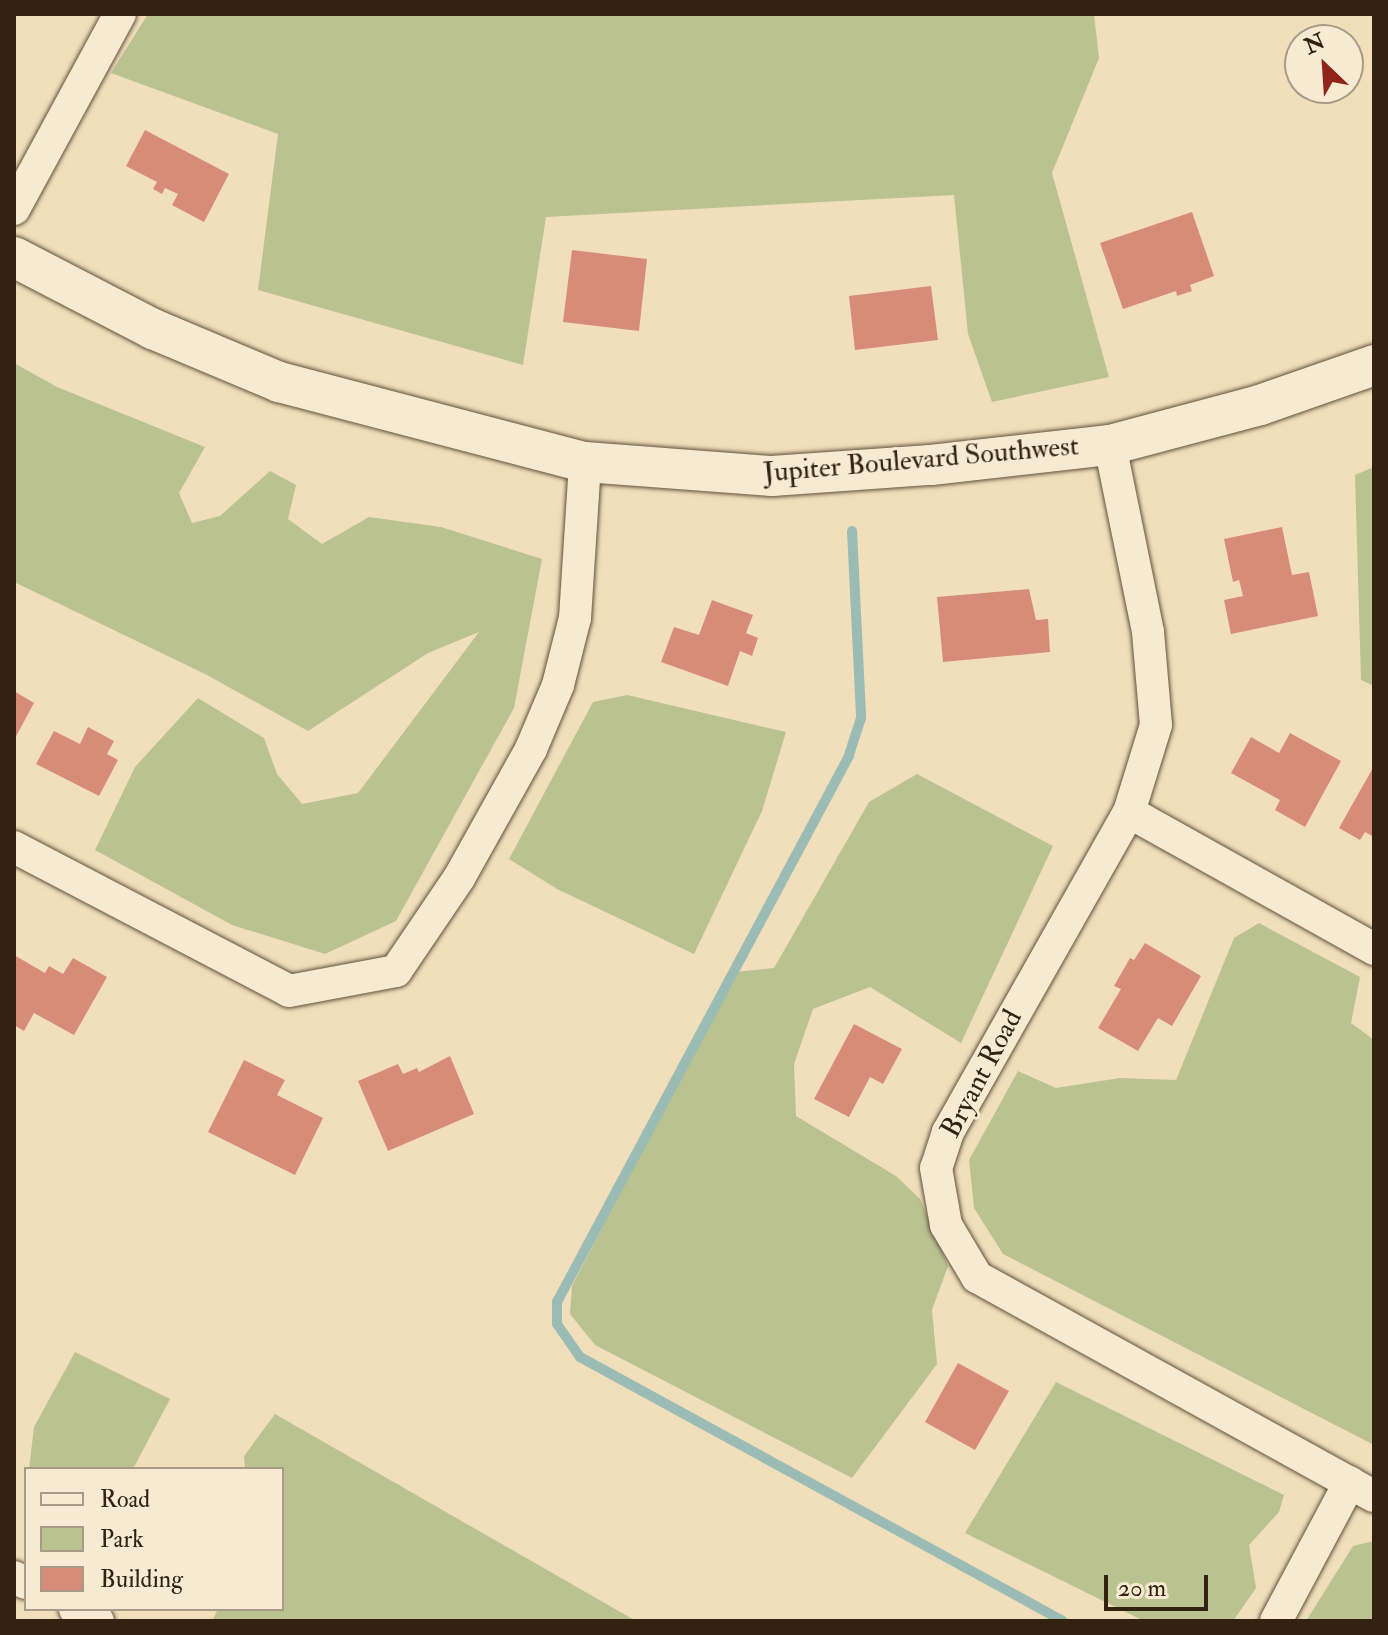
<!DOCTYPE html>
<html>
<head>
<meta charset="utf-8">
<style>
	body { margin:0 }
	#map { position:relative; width:1388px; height:1635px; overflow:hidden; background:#f1dfbb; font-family:"IM FELL Double Pica",serif }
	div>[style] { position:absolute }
	.green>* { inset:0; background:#bac290 }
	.stream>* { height:10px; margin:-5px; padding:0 5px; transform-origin:5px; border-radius:5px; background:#9bbcb5 }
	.building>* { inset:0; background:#d78c79 }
	.roads { filter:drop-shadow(0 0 2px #62513c) drop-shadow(0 0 2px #62513c) }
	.minor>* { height:32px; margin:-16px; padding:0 16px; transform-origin:16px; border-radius:16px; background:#f6ead3 }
	.tertiary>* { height:40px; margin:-20px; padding:0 20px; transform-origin:20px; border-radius:20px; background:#f6ead3 }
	span { translate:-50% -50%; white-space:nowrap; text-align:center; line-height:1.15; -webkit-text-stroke:6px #f6ead3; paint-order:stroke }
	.street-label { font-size:28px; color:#332212 }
	.frame { position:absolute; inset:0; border:16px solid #332212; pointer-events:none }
	.legend { position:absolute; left:24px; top:1467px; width:260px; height:144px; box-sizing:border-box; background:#f6ead3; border:2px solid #a89a86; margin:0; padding:10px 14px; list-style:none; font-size:24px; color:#332212 }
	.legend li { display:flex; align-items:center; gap:16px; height:40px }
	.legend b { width:40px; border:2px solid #a89a86 }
	.north { position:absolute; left:1284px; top:24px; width:80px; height:80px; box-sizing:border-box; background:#f6ead3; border:2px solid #a89a86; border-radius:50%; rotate:335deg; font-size:22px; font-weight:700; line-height:32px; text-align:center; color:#332212 }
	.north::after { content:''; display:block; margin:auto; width:28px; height:36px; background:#8f2418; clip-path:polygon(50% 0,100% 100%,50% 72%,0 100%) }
	.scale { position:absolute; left:1104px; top:1575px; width:104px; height:36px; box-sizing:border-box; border:4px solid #332212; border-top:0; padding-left:10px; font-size:24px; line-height:28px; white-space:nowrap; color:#332212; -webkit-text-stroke:6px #f6ead3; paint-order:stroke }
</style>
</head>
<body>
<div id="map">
	<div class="green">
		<i style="clip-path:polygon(148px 14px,1094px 14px,1099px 58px,1052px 173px,1109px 377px,992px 402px,968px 334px,954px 195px,546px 217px,523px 365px,258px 290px,278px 134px,111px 73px)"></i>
		<i style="clip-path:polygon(14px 363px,57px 387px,205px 447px,179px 493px,192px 523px,220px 516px,270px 471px,296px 485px,288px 519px,322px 544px,369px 517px,441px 527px,542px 559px,514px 708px,396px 921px,325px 954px,232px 925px,95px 850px,135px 767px,198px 698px,264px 738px,277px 774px,302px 804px,358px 793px,479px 632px,428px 653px,308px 731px,205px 674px,14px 582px)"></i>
		<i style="clip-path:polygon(1374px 467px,1374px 686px,1361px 680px,1355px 475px)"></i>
		<i style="clip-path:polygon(627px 695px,786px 732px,762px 811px,694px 954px,557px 889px,509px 859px,593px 702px)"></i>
		<i style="clip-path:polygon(917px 774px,1053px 846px,961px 1043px,870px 987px,813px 1009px,794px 1064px,796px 1116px,896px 1176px,920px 1199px,948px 1266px,932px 1310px,937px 1364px,852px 1478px,595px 1345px,570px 1314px,572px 1286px,735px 972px,774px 968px,869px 802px)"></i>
		<i style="clip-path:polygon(1259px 923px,1360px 977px,1351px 1023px,1374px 1040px,1374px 1445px,1003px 1254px,974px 1208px,969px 1160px,1018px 1071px,1056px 1088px,1120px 1078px,1176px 1080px,1234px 938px)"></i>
		<i style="clip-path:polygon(75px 1352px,170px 1399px,133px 1469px,29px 1469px,34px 1427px)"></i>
		<i style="clip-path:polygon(1056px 1382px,1284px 1495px,1279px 1512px,1249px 1545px,1256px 1588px,1233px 1621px,1144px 1621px,965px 1533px)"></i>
		<i style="clip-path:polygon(275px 1414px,636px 1621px,212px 1621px,218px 1609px,282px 1609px,282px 1469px,245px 1469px,244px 1456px)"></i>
		<i style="clip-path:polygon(1374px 1541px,1374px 1621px,1306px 1621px,1353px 1546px)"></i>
	</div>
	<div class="stream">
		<i style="left:852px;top:531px;width:187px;rotate:87.2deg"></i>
		<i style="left:861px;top:718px;width:40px;rotate:108deg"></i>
		<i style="left:849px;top:756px;width:619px;rotate:118.14deg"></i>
		<i style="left:557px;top:1302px;width:22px;rotate:90deg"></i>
		<i style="left:557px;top:1324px;width:40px;rotate:55.1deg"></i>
		<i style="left:580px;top:1357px;width:550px;rotate:28.66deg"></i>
	</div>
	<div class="building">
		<i style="clip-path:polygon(145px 130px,229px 174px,204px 222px,172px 205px,178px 194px,165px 188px,162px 194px,153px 189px,157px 182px,126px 166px)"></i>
		<i style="clip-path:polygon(1192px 212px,1214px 276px,1190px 285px,1192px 291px,1177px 296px,1176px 291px,1123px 309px,1100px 243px)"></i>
		<i style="clip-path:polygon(572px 250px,647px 259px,639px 331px,563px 322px)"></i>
		<i style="clip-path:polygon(931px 286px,938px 340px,855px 350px,849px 296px)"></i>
		<i style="clip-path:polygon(1282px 527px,1292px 575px,1309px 572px,1318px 616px,1231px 634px,1224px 600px,1243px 596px,1239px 580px,1233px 582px,1224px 539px)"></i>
		<i style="clip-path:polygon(1029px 589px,1036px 620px,1048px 619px,1050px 652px,943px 662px,937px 597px)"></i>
		<i style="clip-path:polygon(712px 600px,753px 615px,746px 633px,758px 638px,752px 656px,740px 651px,728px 686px,661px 662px,674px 627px,699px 635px)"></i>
		<i style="clip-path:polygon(14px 691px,34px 703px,14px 740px)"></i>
		<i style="clip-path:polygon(88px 727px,114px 741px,107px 754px,118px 760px,99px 796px,36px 764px,54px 731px,80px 744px)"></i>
		<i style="clip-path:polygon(1290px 733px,1341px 761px,1305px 827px,1275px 810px,1280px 800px,1231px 773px,1251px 737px,1279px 753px)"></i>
		<i style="clip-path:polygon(1374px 766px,1374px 837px,1365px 832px,1360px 840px,1339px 828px)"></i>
		<i style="clip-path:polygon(1145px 943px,1201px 976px,1172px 1026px,1158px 1018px,1138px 1051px,1098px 1028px,1121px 989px,1114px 986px,1130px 958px,1134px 960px)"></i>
		<i style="clip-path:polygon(14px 955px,45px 973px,49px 966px,63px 974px,73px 958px,107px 977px,74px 1035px,34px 1013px,24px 1031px,14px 1025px)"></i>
		<i style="clip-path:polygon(854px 1024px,902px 1049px,883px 1084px,870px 1077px,849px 1117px,814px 1099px)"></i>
		<i style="clip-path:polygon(450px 1056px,474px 1114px,388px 1151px,358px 1081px,398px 1064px,403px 1074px,417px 1068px,419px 1072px)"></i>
		<i style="clip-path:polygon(244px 1060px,285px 1080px,277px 1095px,323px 1118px,295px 1175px,208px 1132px)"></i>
		<i style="clip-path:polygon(958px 1363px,1009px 1391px,975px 1450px,925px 1422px)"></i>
	</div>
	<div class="roads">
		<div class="minor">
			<i style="left:14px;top:209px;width:222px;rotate:-61.5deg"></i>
			<i style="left:1110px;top:445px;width:191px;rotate:78.5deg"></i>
			<i style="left:1148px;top:632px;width:93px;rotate:85.1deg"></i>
			<i style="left:1156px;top:725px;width:91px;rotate:107.2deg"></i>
			<i style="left:1129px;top:812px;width:368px;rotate:119.5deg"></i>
			<i style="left:948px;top:1132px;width:38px;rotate:108deg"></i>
			<i style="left:936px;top:1168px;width:58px;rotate:80deg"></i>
			<i style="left:946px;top:1225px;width:61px;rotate:59.2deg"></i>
			<i style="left:977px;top:1277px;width:453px;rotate:28.9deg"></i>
			<i style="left:1129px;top:812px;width:281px;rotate:29.2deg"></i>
			<i style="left:14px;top:847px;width:310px;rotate:27.6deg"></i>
			<i style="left:289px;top:991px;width:109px;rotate:-10.6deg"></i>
			<i style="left:396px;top:971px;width:112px;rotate:-55.9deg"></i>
			<i style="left:459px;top:878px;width:148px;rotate:-60.8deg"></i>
			<i style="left:531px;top:749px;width:69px;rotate:-67.1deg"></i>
			<i style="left:558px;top:685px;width:69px;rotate:-75.8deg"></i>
			<i style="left:575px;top:618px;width:156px;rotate:-86.3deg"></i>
			<i style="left:14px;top:1577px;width:13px;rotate:27deg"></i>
			<i style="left:75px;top:1609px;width:26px;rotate:28deg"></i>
			<i style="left:1276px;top:1621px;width:157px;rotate:-62deg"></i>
		</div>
		<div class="tertiary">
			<i style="left:14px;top:257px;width:157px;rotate:27.4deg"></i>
			<i style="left:153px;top:329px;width:137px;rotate:22.8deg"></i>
			<i style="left:279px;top:382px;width:316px;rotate:14.7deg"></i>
			<i style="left:585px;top:462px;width:188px;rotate:4.3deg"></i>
			<i style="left:772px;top:476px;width:159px;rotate:-4deg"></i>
			<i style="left:931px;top:465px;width:180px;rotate:-6.4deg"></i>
			<i style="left:1110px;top:445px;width:155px;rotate:-14.9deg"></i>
			<i style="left:1260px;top:405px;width:121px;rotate:-19.3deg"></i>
		</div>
	</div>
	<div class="street-label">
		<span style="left:921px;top:460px;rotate:-5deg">Jupiter Boulevard Southwest</span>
		<span style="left:982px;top:1074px;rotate:-62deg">Bryant Road</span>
	</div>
	<div class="frame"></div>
	<ul class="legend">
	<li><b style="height:10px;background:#f6ead3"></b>Road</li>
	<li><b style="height:22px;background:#bac290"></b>Park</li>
	<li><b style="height:22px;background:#d78c79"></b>Building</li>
	</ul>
	<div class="north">N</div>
	<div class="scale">20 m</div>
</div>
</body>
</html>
